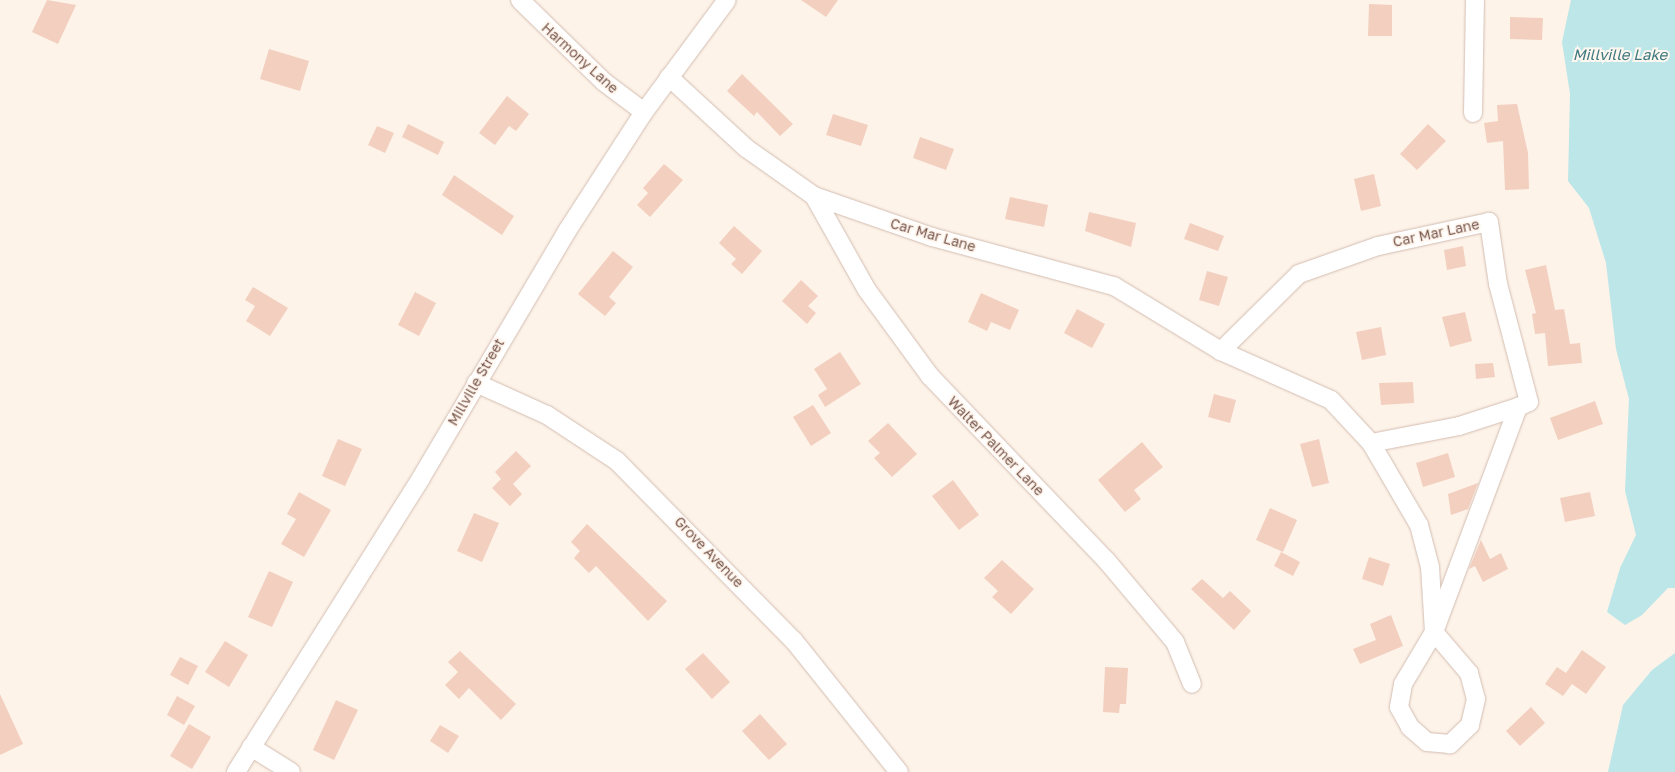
<!DOCTYPE html>
<html>
<head>
<meta charset="utf-8">
<style>
	body { margin:0 }
	#map { position:relative; width:1675px; height:772px; overflow:hidden; background:#fdf3e9; font-family:"Golos Text",sans-serif }
	div>[style] { position:absolute }
	.water>* { inset:0; background:#bce6e8 }
	.building>* { inset:0; background:#f3cfbf }
	.roads { filter:drop-shadow(0 0 1px #d3bcb0) drop-shadow(0 0 1px #d3bcb0) }
	.minor>* { height:18px; margin:-9px; padding:0 9px; transform-origin:9px; border-radius:9px; background:#fff }
	span { translate:-50% -50%; white-space:nowrap; text-align:center; line-height:1.15; -webkit-text-stroke:4px #fff7f0; paint-order:stroke }
	.street-label { font-size:14px; color:#79574b }
	.water-label { font-size:15px; color:#3d797e; font-style:italic }
</style>
</head>
<body>
<div id="map">
	<div class="water">
		<i style="clip-path:polygon(1571px 0,1675px 0,1675px 588px,1668px 588px,1642px 615px,1625px 625px,1607px 612px,1620px 568px,1636px 535px,1625px 491px,1629px 399px,1616px 349px,1606px 263px,1589px 208px,1568px 181px,1570px 94px,1562px 42px)"></i>
		<i style="clip-path:polygon(1675px 653px,1675px 772px,1608px 772px,1623px 705px,1652px 670px)"></i>
	</div>
	<div class="building">
		<i style="clip-path:polygon(47px 0,76px 5px,58px 44px,32px 32px)"></i>
		<i style="clip-path:polygon(801px 0,838px 0,826px 17px)"></i>
		<i style="clip-path:polygon(1369px 4px,1392px 5px,1392px 36px,1368px 36px)"></i>
		<i style="clip-path:polygon(1510px 17px,1543px 18px,1542px 40px,1510px 39px)"></i>
		<i style="clip-path:polygon(269px 49px,309px 61px,300px 91px,260px 79px)"></i>
		<i style="clip-path:polygon(742px 74px,793px 124px,780px 136px,757px 112px,754px 116px,727px 91px)"></i>
		<i style="clip-path:polygon(507px 96px,529px 114px,516px 131px,509px 126px,495px 145px,479px 133px)"></i>
		<i style="clip-path:polygon(1517px 104px,1528px 153px,1529px 189px,1505px 190px,1503px 141px,1487px 143px,1484px 123px,1498px 121px,1497px 105px)"></i>
		<i style="clip-path:polygon(833px 114px,868px 125px,861px 146px,826px 135px)"></i>
		<i style="clip-path:polygon(408px 124px,444px 142px,438px 155px,402px 137px)"></i>
		<i style="clip-path:polygon(1428px 124px,1446px 141px,1417px 170px,1400px 154px)"></i>
		<i style="clip-path:polygon(377px 126px,394px 133px,385px 153px,368px 145px)"></i>
		<i style="clip-path:polygon(920px 137px,954px 149px,946px 170px,913px 158px)"></i>
		<i style="clip-path:polygon(664px 164px,683px 180px,650px 217px,637px 205px,648px 193px,643px 188px)"></i>
		<i style="clip-path:polygon(1374px 174px,1381px 206px,1361px 211px,1354px 179px)"></i>
		<i style="clip-path:polygon(454px 175px,514px 216px,502px 235px,442px 195px)"></i>
		<i style="clip-path:polygon(1010px 197px,1048px 205px,1044px 227px,1005px 219px)"></i>
		<i style="clip-path:polygon(1089px 212px,1136px 223px,1131px 247px,1085px 231px)"></i>
		<i style="clip-path:polygon(1190px 223px,1224px 236px,1218px 251px,1184px 239px)"></i>
		<i style="clip-path:polygon(734px 226px,762px 251px,742px 274px,731px 264px,736px 259px,719px 243px)"></i>
		<i style="clip-path:polygon(1463px 246px,1466px 266px,1447px 270px,1444px 250px)"></i>
		<i style="clip-path:polygon(613px 251px,633px 267px,609px 297px,616px 303px,605px 316px,578px 294px)"></i>
		<i style="clip-path:polygon(1546px 265px,1555px 310px,1564px 309px,1570px 344px,1580px 343px,1582px 363px,1548px 366px,1545px 333px,1535px 334px,1532px 314px,1536px 313px,1525px 270px)"></i>
		<i style="clip-path:polygon(1207px 271px,1228px 277px,1219px 306px,1199px 300px)"></i>
		<i style="clip-path:polygon(801px 280px,818px 296px,808px 306px,816px 313px,807px 324px,782px 301px)"></i>
		<i style="clip-path:polygon(253px 287px,288px 308px,270px 336px,246px 321px,255px 306px,245px 300px)"></i>
		<i style="clip-path:polygon(415px 292px,436px 303px,419px 336px,398px 325px)"></i>
		<i style="clip-path:polygon(981px 293px,1019px 310px,1010px 330px,991px 322px,987px 331px,968px 322px)"></i>
		<i style="clip-path:polygon(1077px 309px,1105px 324px,1092px 348px,1064px 333px)"></i>
		<i style="clip-path:polygon(1465px 312px,1472px 341px,1450px 347px,1442px 317px)"></i>
		<i style="clip-path:polygon(1381px 327px,1386px 355px,1362px 360px,1356px 332px)"></i>
		<i style="clip-path:polygon(840px 352px,861px 384px,825px 407px,818px 395px,827px 389px,814px 369px)"></i>
		<i style="clip-path:polygon(1493px 363px,1495px 377px,1476px 379px,1475px 364px)"></i>
		<i style="clip-path:polygon(1413px 382px,1414px 403px,1381px 405px,1379px 383px)"></i>
		<i style="clip-path:polygon(1214px 394px,1236px 400px,1230px 423px,1208px 417px)"></i>
		<i style="clip-path:polygon(1595px 401px,1603px 424px,1558px 440px,1550px 418px)"></i>
		<i style="clip-path:polygon(813px 405px,831px 433px,811px 446px,793px 417px)"></i>
		<i style="clip-path:polygon(888px 423px,917px 454px,892px 477px,874px 458px,880px 453px,868px 441px)"></i>
		<i style="clip-path:polygon(338px 439px,362px 449px,345px 486px,322px 476px)"></i>
		<i style="clip-path:polygon(1319px 439px,1329px 483px,1312px 487px,1300px 444px)"></i>
		<i style="clip-path:polygon(1142px 442px,1163px 467px,1134px 490px,1141px 499px,1125px 512px,1098px 480px)"></i>
		<i style="clip-path:polygon(516px 451px,531px 466px,513px 484px,522px 494px,510px 506px,492px 488px,501px 479px,495px 472px)"></i>
		<i style="clip-path:polygon(1448px 453px,1455px 477px,1423px 487px,1416px 463px)"></i>
		<i style="clip-path:polygon(953px 480px,979px 515px,959px 530px,932px 496px)"></i>
		<i style="clip-path:polygon(1478px 483px,1468px 509px,1451px 515px,1448px 494px)"></i>
		<i style="clip-path:polygon(299px 492px,331px 510px,304px 557px,281px 544px,296px 519px,287px 514px)"></i>
		<i style="clip-path:polygon(1590px 492px,1595px 516px,1565px 522px,1560px 498px)"></i>
		<i style="clip-path:polygon(1270px 508px,1297px 520px,1283px 552px,1256px 540px)"></i>
		<i style="clip-path:polygon(474px 513px,499px 523px,482px 562px,457px 551px)"></i>
		<i style="clip-path:polygon(587px 524px,667px 601px,648px 621px,596px 566px,589px 573px,574px 558px,580px 551px,571px 542px)"></i>
		<i style="clip-path:polygon(1481px 540px,1490px 559px,1501px 553px,1508px 569px,1483px 582px,1475px 566px,1469px 569px)"></i>
		<i style="clip-path:polygon(1281px 552px,1300px 562px,1293px 576px,1274px 566px)"></i>
		<i style="clip-path:polygon(1369px 557px,1390px 564px,1383px 586px,1362px 579px)"></i>
		<i style="clip-path:polygon(1002px 560px,1034px 589px,1011px 614px,992px 597px,998px 591px,984px 578px)"></i>
		<i style="clip-path:polygon(269px 571px,293px 582px,272px 627px,248px 617px)"></i>
		<i style="clip-path:polygon(1202px 579px,1223px 598px,1230px 591px,1251px 611px,1234px 630px,1191px 589px)"></i>
		<i style="clip-path:polygon(1391px 615px,1403px 646px,1360px 664px,1353px 649px,1376px 640px,1370px 624px)"></i>
		<i style="clip-path:polygon(225px 641px,248px 655px,229px 687px,205px 672px)"></i>
		<i style="clip-path:polygon(1582px 650px,1606px 667px,1586px 694px,1572px 684px,1563px 696px,1545px 684px,1557px 667px,1566px 673px)"></i>
		<i style="clip-path:polygon(460px 651px,516px 704px,501px 720px,469px 688px,459px 699px,445px 685px,458px 672px,448px 662px)"></i>
		<i style="clip-path:polygon(703px 653px,730px 682px,712px 699px,685px 669px)"></i>
		<i style="clip-path:polygon(180px 657px,198px 666px,188px 685px,170px 675px)"></i>
		<i style="clip-path:polygon(1105px 667px,1128px 668px,1126px 704px,1120px 704px,1119px 713px,1103px 712px)"></i>
		<i style="clip-path:polygon(0 694px,23px 744px,0 755px)"></i>
		<i style="clip-path:polygon(177px 696px,195px 706px,184px 725px,167px 715px)"></i>
		<i style="clip-path:polygon(336px 700px,358px 710px,334px 760px,313px 750px)"></i>
		<i style="clip-path:polygon(1531px 707px,1545px 723px,1520px 746px,1506px 731px)"></i>
		<i style="clip-path:polygon(760px 714px,787px 744px,769px 760px,742px 731px)"></i>
		<i style="clip-path:polygon(189px 724px,211px 737px,192px 769px,170px 756px)"></i>
		<i style="clip-path:polygon(440px 725px,459px 736px,448px 753px,430px 741px)"></i>
	</div>
	<div class="roads">
		<div class="minor">
			<i style="left:520px;top:0;width:117px;rotate:44.3deg"></i>
			<i style="left:604px;top:82px;width:50px;rotate:36.9deg"></i>
			<i style="left:669px;top:77px;width:105px;rotate:42.7deg"></i>
			<i style="left:746px;top:148px;width:83px;rotate:35.2deg"></i>
			<i style="left:814px;top:196px;width:125px;rotate:19.2deg"></i>
			<i style="left:932px;top:237px;width:188px;rotate:15.1deg"></i>
			<i style="left:1114px;top:286px;width:125px;rotate:31.3deg"></i>
			<i style="left:1221px;top:351px;width:120px;rotate:24deg"></i>
			<i style="left:1331px;top:400px;width:59px;rotate:47.1deg"></i>
			<i style="left:1371px;top:443px;width:95px;rotate:59.7deg"></i>
			<i style="left:1419px;top:525px;width:43px;rotate:75.3deg"></i>
			<i style="left:1430px;top:567px;width:65px;rotate:86.5deg"></i>
			<i style="left:1434px;top:632px;width:54px;rotate:49.5deg"></i>
			<i style="left:1469px;top:673px;width:27px;rotate:75deg"></i>
			<i style="left:1476px;top:699px;width:27px;rotate:103deg"></i>
			<i style="left:1470px;top:725px;width:28px;rotate:136deg"></i>
			<i style="left:1450px;top:744px;width:23px;rotate:-175deg"></i>
			<i style="left:1427px;top:742px;width:23px;rotate:-139deg"></i>
			<i style="left:1410px;top:727px;width:23px;rotate:-119deg"></i>
			<i style="left:1399px;top:707px;width:23px;rotate:-80deg"></i>
			<i style="left:1403px;top:684px;width:61px;rotate:-59.2deg"></i>
			<i style="left:1434px;top:632px;width:240px;rotate:-69.5deg"></i>
			<i style="left:1518px;top:407px;width:12px;rotate:-24deg"></i>
			<i style="left:1529px;top:402px;width:122px;rotate:-104.7deg"></i>
			<i style="left:1498px;top:284px;width:63px;rotate:-98.3deg"></i>
			<i style="left:1489px;top:222px;width:114px;rotate:167.8deg"></i>
			<i style="left:1378px;top:246px;width:84px;rotate:160.5deg"></i>
			<i style="left:1299px;top:274px;width:110px;rotate:135.4deg"></i>
			<i style="left:1473px;top:113px;width:113px;rotate:-89deg"></i>
			<i style="left:814px;top:196px;width:108px;rotate:60.6deg"></i>
			<i style="left:867px;top:290px;width:107px;rotate:53.8deg"></i>
			<i style="left:930px;top:376px;width:255px;rotate:46.3deg"></i>
			<i style="left:1106px;top:560px;width:107px;rotate:49.9deg"></i>
			<i style="left:1175px;top:642px;width:45px;rotate:68deg"></i>
			<i style="left:476px;top:383px;width:78px;rotate:24.3deg"></i>
			<i style="left:547px;top:415px;width:84px;rotate:33.3deg"></i>
			<i style="left:617px;top:461px;width:252px;rotate:45.5deg"></i>
			<i style="left:794px;top:641px;width:168px;rotate:51.3deg"></i>
			<i style="left:1371px;top:443px;width:90px;rotate:-10.9deg"></i>
			<i style="left:1459px;top:426px;width:62px;rotate:-17.9deg"></i>
			<i style="left:251px;top:747px;width:47px;rotate:32deg"></i>
			<i style="left:236px;top:772px;width:347px;rotate:-57.8deg"></i>
			<i style="left:421px;top:478px;width:287px;rotate:-59.4deg"></i>
			<i style="left:567px;top:231px;width:142px;rotate:-57.1deg"></i>
			<i style="left:644px;top:112px;width:139px;rotate:-53.5deg"></i>
		</div>
	</div>
	<div class="street-label">
		<span style="left:580px;top:58px;rotate:42deg">Harmony Lane</span>
		<span style="left:1436px;top:233px;rotate:-12deg">Car Mar Lane</span>
		<span style="left:933px;top:235px;rotate:16deg">Car Mar Lane</span>
		<span style="left:476px;top:382px;rotate:-60deg">Millville Street</span>
		<span style="left:996px;top:446px;rotate:46deg">Walter Palmer Lane</span>
		<span style="left:709px;top:552px;rotate:46deg">Grove Avenue</span>
	</div>
	<div class="water-label">
		<span style="left:1620px;top:55px">Millville Lake</span>
	</div>
</div>
</body>
</html>
